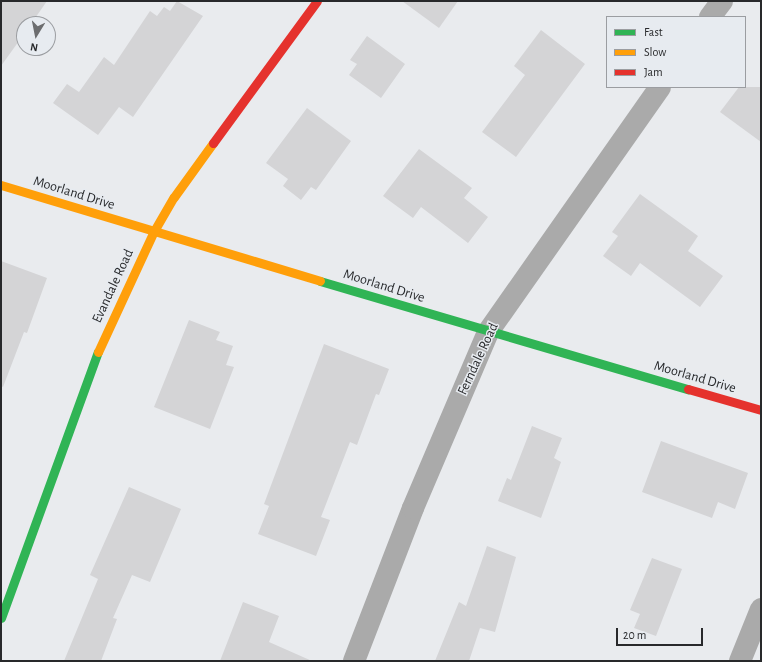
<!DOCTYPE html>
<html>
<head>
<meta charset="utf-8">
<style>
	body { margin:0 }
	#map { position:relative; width:762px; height:662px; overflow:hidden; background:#e9ebee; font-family:"Alegreya Sans",sans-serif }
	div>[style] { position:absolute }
	.building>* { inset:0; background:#d4d4d6 }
	.street>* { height:22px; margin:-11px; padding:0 11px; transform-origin:11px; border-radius:11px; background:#aaa }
	.fast>* { height:9px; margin:-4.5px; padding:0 4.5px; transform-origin:4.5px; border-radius:4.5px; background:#30b455 }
	.slow>* { height:9px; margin:-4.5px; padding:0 4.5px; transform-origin:4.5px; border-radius:4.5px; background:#ff9f0a }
	.jam>* { height:9px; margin:-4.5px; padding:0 4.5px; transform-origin:4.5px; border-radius:4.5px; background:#e5322d }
	span { translate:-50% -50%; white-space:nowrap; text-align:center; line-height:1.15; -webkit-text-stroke:3px #e7ebf0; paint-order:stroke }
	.street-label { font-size:14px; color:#28292b }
	.frame { position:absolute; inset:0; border:2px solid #28292b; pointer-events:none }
	.legend { position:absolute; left:606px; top:16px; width:140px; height:72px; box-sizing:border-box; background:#e7ebf0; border:1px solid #9b9da1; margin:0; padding:5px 7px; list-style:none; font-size:12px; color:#28292b }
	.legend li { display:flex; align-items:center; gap:8px; height:20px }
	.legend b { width:20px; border:1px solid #9b9da1 }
	.north { position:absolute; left:16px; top:16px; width:40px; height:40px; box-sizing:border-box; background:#e7ebf0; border:1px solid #9b9da1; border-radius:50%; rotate:190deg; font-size:11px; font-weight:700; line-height:16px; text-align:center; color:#28292b }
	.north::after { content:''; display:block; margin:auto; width:14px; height:18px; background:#6c6d6f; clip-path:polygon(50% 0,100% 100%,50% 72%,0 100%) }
	.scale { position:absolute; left:616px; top:628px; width:87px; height:18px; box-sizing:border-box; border:2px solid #28292b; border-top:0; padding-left:5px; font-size:12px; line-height:14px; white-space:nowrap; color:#28292b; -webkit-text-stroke:3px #e7ebf0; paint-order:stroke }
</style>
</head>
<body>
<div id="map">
	<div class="building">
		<i style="clip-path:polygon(1px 1px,47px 1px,31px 24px,24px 24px,24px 34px,1px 66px)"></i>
		<i style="clip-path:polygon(177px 1px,203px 16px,133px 117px,119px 107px,98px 135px,53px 103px,67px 84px,79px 92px,104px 57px,114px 65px,150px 11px,157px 16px,164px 7px,170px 11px)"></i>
		<i style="clip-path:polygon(402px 1px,458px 1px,439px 28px)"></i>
		<i style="clip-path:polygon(541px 30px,585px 64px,516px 157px,482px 132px,525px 75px,514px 66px)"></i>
		<i style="clip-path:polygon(367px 36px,405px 64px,381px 98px,349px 75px,357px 64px,350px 60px)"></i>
		<i style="clip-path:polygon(739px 87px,761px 87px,761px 142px,720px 112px)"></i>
		<i style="clip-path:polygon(307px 108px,351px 141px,316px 190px,311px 187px,301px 200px,283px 186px,288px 179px,266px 163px)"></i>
		<i style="clip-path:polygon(419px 149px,472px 188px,464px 198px,488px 217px,468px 243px,421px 207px,413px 218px,383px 196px)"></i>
		<i style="clip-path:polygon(640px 194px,698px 236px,688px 251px,723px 276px,700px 307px,640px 263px,631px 276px,603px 256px,618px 236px,612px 232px)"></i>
		<i style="clip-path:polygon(1px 261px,47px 278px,27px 333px,24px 332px,3px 387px,1px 386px)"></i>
		<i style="clip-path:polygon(189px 320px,220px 332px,216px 340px,233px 346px,226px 365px,234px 367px,210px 429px,154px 407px)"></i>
		<i style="clip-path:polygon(324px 344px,389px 369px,379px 395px,376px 394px,357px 445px,350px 442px,321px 517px,330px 520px,316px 556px,258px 534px,269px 506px,264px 504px)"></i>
		<i style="clip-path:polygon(532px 426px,562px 438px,554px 458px,561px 462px,541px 518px,498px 501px,507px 478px,511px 480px)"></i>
		<i style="clip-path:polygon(661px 441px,748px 473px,735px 509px,718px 502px,712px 518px,642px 492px)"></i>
		<i style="clip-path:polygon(129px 487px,181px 509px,150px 582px,132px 575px,113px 618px,117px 619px,101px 661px,64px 661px,98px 579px,90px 575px)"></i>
		<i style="clip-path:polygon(487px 546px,516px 557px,495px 632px,480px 628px,469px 661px,435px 661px,459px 602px,466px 606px)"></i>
		<i style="clip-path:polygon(652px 558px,682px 569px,656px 636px,634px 628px,640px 614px,630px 610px)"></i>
		<i style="clip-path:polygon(243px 602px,279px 616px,269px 642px,312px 661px,220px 661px)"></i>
	</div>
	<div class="street">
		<i style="left:710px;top:17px;width:20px;rotate:-53deg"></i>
		<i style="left:354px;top:661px;width:164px;rotate:-68.9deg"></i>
		<i style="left:413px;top:508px;width:191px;rotate:-66.9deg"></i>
		<i style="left:488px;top:332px;width:299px;rotate:-54.9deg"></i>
		<i style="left:740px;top:661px;width:56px;rotate:-68deg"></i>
	</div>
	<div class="fast">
		<i style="left:320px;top:281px;width:384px;rotate:16.4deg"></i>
		<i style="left:1px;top:618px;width:283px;rotate:-70deg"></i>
	</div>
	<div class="slow">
		<i style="left:1px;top:185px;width:333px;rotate:16.7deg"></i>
		<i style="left:98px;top:352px;width:133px;rotate:-65.2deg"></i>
		<i style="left:154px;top:231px;width:39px;rotate:-60deg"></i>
		<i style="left:174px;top:197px;width:67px;rotate:-54.2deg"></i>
	</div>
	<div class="jam">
		<i style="left:213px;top:143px;width:176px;rotate:-53.8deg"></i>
		<i style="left:688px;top:389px;width:76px;rotate:16deg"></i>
	</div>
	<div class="street-label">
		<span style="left:74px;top:193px;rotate:17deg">Moorland Drive</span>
		<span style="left:113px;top:286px;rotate:-65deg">Evandale Road</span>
		<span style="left:384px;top:286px;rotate:17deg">Moorland Drive</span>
		<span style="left:478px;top:359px;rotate:-65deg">Ferndale Road</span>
		<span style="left:695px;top:377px;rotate:16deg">Moorland Drive</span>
	</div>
	<div class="frame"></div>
	<ul class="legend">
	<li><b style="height:5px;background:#30b455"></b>Fast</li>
	<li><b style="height:5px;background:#ff9f0a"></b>Slow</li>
	<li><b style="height:5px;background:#e5322d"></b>Jam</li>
	</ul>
	<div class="north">N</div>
	<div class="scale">20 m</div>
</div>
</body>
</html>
